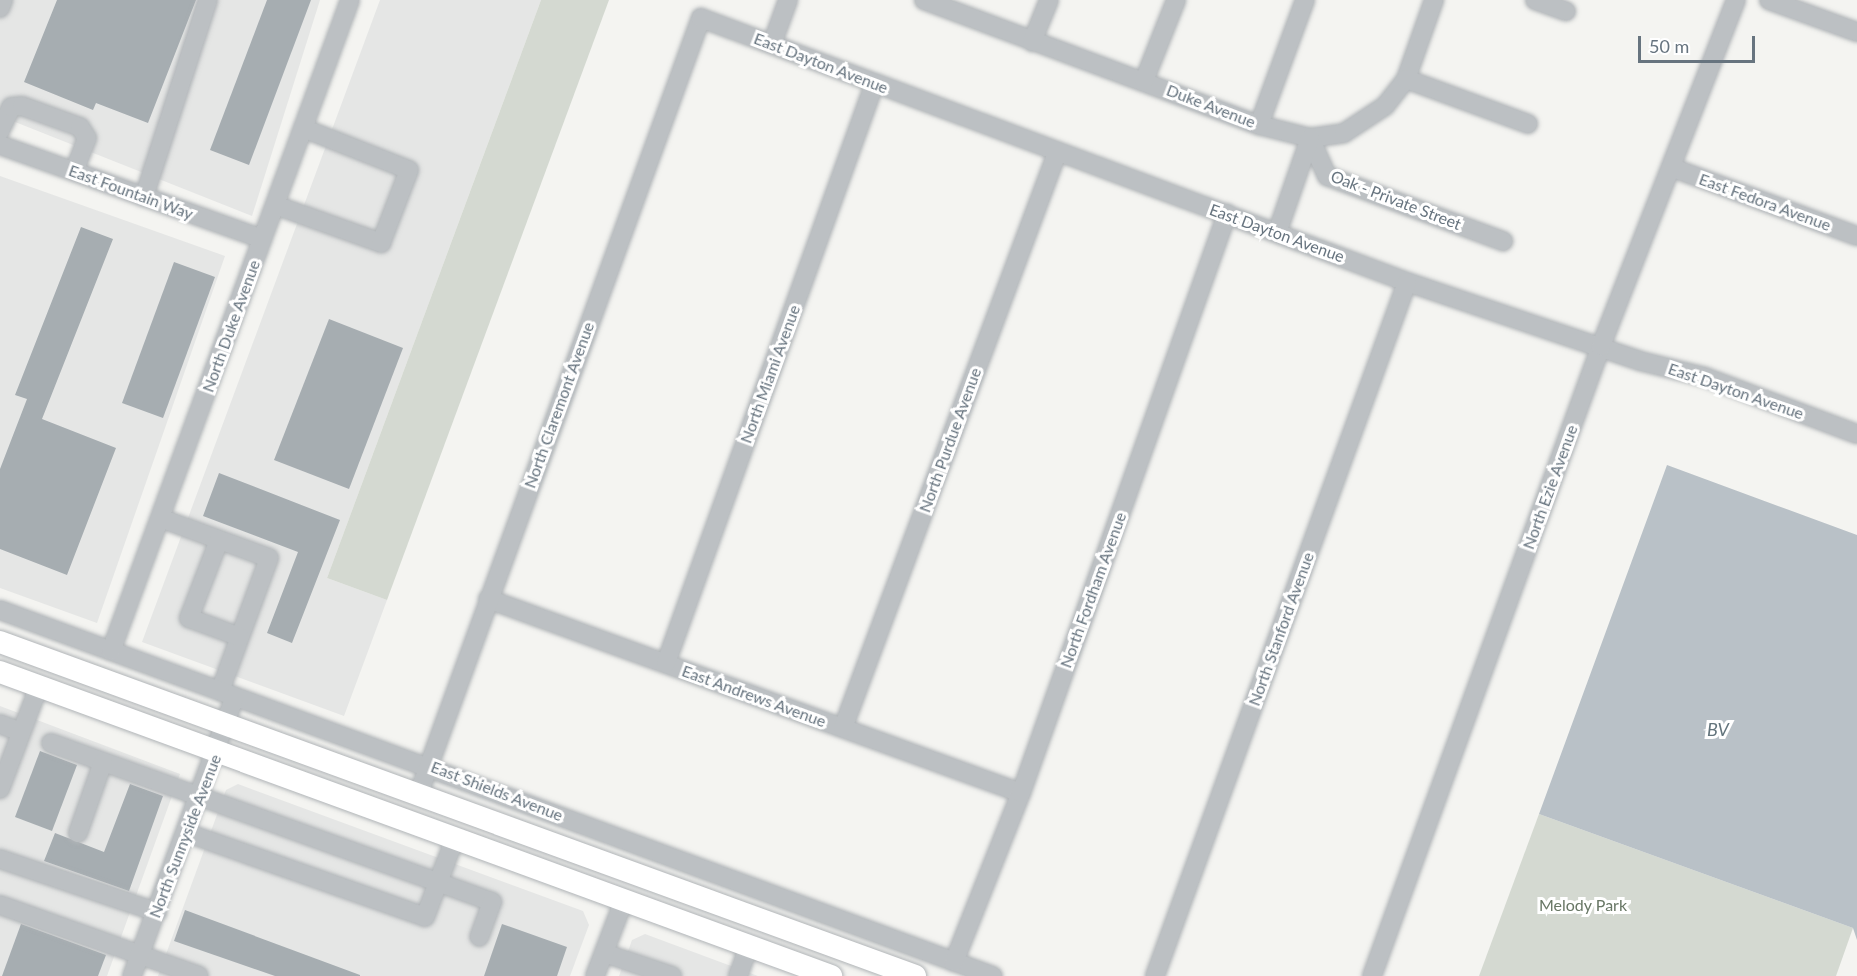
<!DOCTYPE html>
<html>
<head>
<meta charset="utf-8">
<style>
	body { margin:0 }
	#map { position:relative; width:1857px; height:976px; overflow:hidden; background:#f4f4f1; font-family:Lato,sans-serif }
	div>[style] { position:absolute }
	.built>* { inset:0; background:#e5e6e5 }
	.green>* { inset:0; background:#d4d9d1 }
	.water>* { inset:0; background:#b9c1c7 }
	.building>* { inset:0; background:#a6adb1 }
	.roads { filter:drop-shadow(0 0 2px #b0b4b7) drop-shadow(0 0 2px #b0b4b7) }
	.minor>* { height:18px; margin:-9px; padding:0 9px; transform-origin:9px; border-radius:9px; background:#bcc0c3 }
	.major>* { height:22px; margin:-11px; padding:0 11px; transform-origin:11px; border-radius:11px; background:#fff }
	span { translate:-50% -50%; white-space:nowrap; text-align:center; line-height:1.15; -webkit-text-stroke:6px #fff; paint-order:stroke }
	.street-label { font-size:16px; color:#67747f }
	.park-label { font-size:16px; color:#687765 }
	.water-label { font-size:18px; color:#63747c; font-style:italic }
	.scale { position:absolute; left:1638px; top:36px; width:117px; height:27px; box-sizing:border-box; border:3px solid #67747f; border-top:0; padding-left:8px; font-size:18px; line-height:21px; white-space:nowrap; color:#67747f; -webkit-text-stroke:4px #fff; paint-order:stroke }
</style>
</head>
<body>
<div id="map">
	<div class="built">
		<i style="clip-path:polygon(0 0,320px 0,252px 216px,0 116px)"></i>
		<i style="clip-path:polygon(380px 0,541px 0,327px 578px,387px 600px,344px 716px,142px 642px)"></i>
		<i style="clip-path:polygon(0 176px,225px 256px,97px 623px,0 588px)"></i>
		<i style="clip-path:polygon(0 706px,180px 774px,107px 976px,0 976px)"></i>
		<i style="clip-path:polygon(238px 784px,583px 911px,589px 925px,570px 976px,158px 976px,226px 790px)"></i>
		<i style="clip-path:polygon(645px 934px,758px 976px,619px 976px,632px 940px)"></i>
	</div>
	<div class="green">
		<i style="clip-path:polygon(541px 0,609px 0,387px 600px,327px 578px)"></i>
		<i style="clip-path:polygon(1539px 814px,1853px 928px,1836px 976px,1479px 976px)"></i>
	</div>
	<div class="water">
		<i style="clip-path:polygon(1667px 465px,1857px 535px,1857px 940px,1853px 928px,1539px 814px)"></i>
	</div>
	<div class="building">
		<i style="clip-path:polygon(57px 0,196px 0,148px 123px,96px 103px,93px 110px,24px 82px)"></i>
		<i style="clip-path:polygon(267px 0,311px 0,249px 165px,210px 150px)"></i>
		<i style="clip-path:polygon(81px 227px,113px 239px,42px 419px,116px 448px,67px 575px,0 549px,0 469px,27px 399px,15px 395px)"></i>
		<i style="clip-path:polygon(174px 262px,215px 277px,163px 418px,122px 403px)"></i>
		<i style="clip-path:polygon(329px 319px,403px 348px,349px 489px,274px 460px)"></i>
		<i style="clip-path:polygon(219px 473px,340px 520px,292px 643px,267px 633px,298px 552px,203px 516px)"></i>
		<i style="clip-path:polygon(40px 751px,77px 765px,52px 831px,15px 817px)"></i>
		<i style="clip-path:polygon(130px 784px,163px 796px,129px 891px,44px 861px,55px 833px,104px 852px)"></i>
		<i style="clip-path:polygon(185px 910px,360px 975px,360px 976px,275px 976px,174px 941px)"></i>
		<i style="clip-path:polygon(21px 924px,106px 955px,98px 976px,2px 976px)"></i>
		<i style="clip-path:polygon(502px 924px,567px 947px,557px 976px,484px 976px)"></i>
	</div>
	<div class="roads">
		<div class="minor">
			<i style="left:924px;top:0;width:358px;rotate:20.5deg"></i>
			<i style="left:1259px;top:125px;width:53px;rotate:14.3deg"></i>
			<i style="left:1310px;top:138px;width:34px;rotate:-8deg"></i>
			<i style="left:1344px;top:133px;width:49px;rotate:-33.4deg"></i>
			<i style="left:1385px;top:106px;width:34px;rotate:-52deg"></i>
			<i style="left:1406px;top:79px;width:84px;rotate:-70.5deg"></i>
			<i style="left:1535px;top:0;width:33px;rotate:20deg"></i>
			<i style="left:1769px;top:0;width:94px;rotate:20deg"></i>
			<i style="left:0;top:8px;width:9px;rotate:-69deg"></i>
			<i style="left:1032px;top:42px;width:45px;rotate:-68deg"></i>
			<i style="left:772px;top:44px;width:47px;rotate:-70deg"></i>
			<i style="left:1406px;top:79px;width:130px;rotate:20.2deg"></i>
			<i style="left:1144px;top:81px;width:87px;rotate:-68.4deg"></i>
			<i style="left:1259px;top:125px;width:133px;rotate:-69.8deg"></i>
			<i style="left:0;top:131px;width:26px;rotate:-65deg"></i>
			<i style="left:11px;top:107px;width:11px;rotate:-5deg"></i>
			<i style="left:22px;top:106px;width:62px;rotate:19.9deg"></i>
			<i style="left:80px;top:127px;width:13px;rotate:58deg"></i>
			<i style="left:87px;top:138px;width:36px;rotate:111deg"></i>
			<i style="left:1310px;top:138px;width:42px;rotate:65.9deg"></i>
			<i style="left:1327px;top:176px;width:188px;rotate:20.3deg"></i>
			<i style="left:0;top:145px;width:278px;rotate:19.7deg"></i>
			<i style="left:1673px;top:168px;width:196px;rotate:20.3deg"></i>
			<i style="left:144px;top:197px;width:207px;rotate:-72deg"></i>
			<i style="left:275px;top:205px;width:113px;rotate:19.7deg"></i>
			<i style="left:381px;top:243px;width:78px;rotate:-69deg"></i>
			<i style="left:409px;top:170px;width:114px;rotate:-158.4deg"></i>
			<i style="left:1277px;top:233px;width:101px;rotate:-70.8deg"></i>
			<i style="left:160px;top:518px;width:116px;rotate:20.2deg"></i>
			<i style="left:269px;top:558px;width:142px;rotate:110.2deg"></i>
			<i style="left:219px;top:540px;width:84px;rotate:111deg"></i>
			<i style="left:189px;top:618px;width:54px;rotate:20.4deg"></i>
			<i style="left:488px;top:599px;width:567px;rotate:20deg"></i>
			<i style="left:0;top:610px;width:1058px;rotate:20.23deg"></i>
			<i style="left:111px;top:651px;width:693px;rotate:-69.84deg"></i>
			<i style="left:666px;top:663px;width:614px;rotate:-70.21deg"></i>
			<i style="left:0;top:724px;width:22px;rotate:21deg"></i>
			<i style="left:843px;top:728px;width:614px;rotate:-69.59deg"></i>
			<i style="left:51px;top:743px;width:469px;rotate:19.8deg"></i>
			<i style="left:492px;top:902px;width:37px;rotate:110deg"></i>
			<i style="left:0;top:789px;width:110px;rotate:-69.3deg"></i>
			<i style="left:419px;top:793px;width:825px;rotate:-70.01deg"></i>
			<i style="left:701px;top:18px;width:754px;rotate:20.5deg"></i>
			<i style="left:1407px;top:282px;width:246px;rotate:18.7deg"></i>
			<i style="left:1640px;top:361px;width:67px;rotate:13.8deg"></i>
			<i style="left:1705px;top:377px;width:162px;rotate:20.6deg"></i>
			<i style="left:78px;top:833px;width:75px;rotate:-70.6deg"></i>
			<i style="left:187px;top:833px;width:252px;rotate:19.4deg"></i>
			<i style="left:425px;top:917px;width:85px;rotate:-69.2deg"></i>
			<i style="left:0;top:859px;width:166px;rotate:18.7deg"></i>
			<i style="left:0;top:905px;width:211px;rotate:19.6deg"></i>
			<i style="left:604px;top:953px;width:72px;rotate:18.7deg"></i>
			<i style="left:954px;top:962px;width:182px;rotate:-68.4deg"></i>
			<i style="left:1021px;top:793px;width:615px;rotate:-70.42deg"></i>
			<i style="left:132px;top:976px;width:298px;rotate:-69.8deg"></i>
			<i style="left:595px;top:976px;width:81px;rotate:-69.1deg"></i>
			<i style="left:738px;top:976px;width:32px;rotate:-70deg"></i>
			<i style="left:1155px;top:976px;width:738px;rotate:-70.04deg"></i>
			<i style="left:1372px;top:976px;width:670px;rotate:-70.02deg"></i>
			<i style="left:1601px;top:346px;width:371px;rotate:-68.7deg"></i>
		</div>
		<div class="major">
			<i style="left:0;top:642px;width:974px;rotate:20.05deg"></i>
			<i style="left:0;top:672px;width:885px;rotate:20.09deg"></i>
		</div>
	</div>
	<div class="street-label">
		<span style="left:821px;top:63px;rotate:21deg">East Dayton Avenue</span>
		<span style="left:1211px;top:106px;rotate:21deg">Duke Avenue</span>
		<span style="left:131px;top:192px;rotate:20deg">East Fountain Way</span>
		<span style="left:1396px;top:200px;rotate:21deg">Oak - Private Street</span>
		<span style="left:1765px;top:202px;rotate:20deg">East Fedora Avenue</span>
		<span style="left:1277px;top:233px;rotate:20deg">East Dayton Avenue</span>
		<span style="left:231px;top:326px;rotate:-70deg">North Duke Avenue</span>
		<span style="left:770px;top:374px;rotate:-70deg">North Miami Avenue</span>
		<span style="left:1736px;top:391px;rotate:19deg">East Dayton Avenue</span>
		<span style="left:559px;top:405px;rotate:-70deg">North Claremont Avenue</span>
		<span style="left:950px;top:440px;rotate:-70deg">North Purdue Avenue</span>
		<span style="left:1550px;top:487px;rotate:-70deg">North Ezie Avenue</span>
		<span style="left:1093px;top:590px;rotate:-70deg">North Fordham Avenue</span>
		<span style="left:1281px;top:629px;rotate:-70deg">North Stanford Avenue</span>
		<span style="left:754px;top:696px;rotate:20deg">East Andrews Avenue</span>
		<span style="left:497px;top:791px;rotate:21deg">East Shields Avenue</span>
		<span style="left:185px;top:836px;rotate:-69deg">North Sunnyside Avenue</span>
	</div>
	<div class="park-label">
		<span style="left:1583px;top:905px">Melody Park</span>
	</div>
	<div class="water-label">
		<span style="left:1718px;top:729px">BV</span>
	</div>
	<div class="scale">50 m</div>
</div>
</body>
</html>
